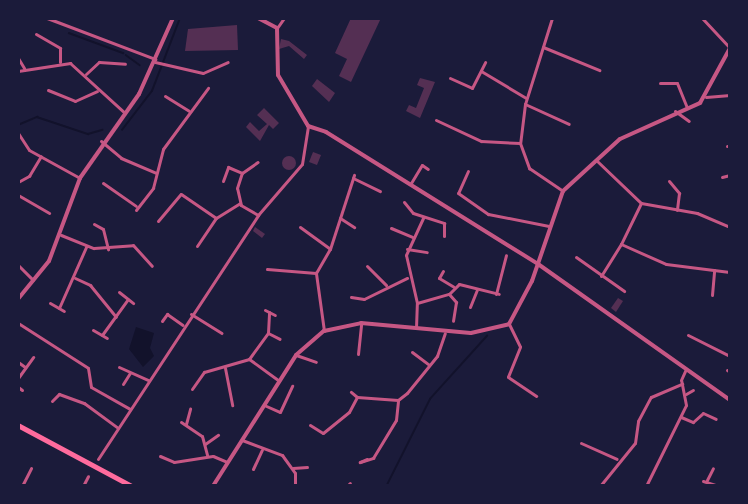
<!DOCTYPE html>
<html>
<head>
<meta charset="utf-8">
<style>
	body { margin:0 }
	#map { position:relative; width:748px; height:504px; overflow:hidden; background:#1b1b3a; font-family:"Exo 2",sans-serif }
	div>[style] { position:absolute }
	.water>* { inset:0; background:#12122b }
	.stream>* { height:1.5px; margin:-0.75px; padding:0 0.75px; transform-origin:0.75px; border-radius:0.75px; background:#12122b }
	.building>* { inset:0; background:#542f53 }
	.round { border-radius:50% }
	.minor>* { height:3px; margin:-1.5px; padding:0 1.5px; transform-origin:1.5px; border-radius:1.5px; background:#c65784 }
	.tertiary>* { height:4px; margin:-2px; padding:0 2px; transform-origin:2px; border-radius:2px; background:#c65784 }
	.primary>* { height:4.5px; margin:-2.25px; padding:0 2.25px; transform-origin:2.25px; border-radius:2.25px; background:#ff6b9d }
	span { translate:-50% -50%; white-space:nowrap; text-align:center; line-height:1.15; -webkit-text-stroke:5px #1b1b3a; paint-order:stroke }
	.frame { position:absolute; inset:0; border:20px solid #1b1b3a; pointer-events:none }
</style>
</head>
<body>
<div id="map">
	<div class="water">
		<i style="clip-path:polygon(136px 327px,154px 333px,150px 348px,154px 356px,143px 367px,129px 349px)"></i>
	</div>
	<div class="stream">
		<i style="left:69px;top:33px;width:58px;rotate:20.3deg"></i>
		<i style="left:126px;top:55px;width:17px;rotate:36deg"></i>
		<i style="left:18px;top:125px;width:21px;rotate:-23deg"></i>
		<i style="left:37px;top:117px;width:54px;rotate:18.4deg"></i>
		<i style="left:88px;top:134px;width:15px;rotate:-16deg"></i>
		<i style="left:122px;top:130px;width:49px;rotate:-52.4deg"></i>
		<i style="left:152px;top:91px;width:78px;rotate:-69deg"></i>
		<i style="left:387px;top:485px;width:96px;rotate:-63.4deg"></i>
		<i style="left:430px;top:399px;width:85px;rotate:-47.9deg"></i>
	</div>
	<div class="building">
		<i style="clip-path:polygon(351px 18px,381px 18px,351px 82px,339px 76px,347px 59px,335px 53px)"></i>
		<i style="clip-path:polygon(237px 25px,238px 50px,185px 51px,188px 29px)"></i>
		<i style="clip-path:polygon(281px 39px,289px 41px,307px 55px,304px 59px,289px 46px,279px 49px)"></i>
		<i style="clip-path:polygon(420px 78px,435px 82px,420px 118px,406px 111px,409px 105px,416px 108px,424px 88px,417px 85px)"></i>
		<i style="clip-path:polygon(317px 79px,335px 93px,329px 102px,312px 86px)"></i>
		<i style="clip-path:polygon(264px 108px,279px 123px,273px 129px,269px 125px,260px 141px,246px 127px,250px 122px,259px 131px,267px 124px,257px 115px)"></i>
		<i style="clip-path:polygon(313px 152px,321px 155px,317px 165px,309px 162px)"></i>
		<i class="round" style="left:282px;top:156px;width:14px;height:14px"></i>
		<i style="clip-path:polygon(255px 227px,265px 234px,262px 238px,253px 231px)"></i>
		<i style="clip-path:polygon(618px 298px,623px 301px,616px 312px,611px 308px)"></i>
	</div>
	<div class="minor">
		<i style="left:47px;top:18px;width:116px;rotate:20.8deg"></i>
		<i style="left:552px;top:18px;width:90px;rotate:107.4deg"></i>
		<i style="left:525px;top:104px;width:39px;rotate:97deg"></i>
		<i style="left:520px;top:143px;width:27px;rotate:70deg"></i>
		<i style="left:529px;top:168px;width:41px;rotate:34.1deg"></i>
		<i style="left:702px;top:18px;width:41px;rotate:47deg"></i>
		<i style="left:277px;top:28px;width:12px;rotate:-55deg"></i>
		<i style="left:36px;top:34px;width:28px;rotate:30deg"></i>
		<i style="left:60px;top:48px;width:14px;rotate:90deg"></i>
		<i style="left:543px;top:47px;width:61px;rotate:22.3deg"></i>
		<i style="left:18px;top:58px;width:12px;rotate:59deg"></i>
		<i style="left:155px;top:62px;width:49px;rotate:12.9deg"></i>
		<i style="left:203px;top:73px;width:27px;rotate:-24deg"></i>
		<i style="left:18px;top:71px;width:53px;rotate:-8.7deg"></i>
		<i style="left:70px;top:63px;width:74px;rotate:42.3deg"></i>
		<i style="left:481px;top:71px;width:52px;rotate:31deg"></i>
		<i style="left:86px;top:74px;width:18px;rotate:-43deg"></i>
		<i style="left:99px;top:62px;width:26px;rotate:4deg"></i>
		<i style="left:450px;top:78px;width:24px;rotate:24deg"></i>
		<i style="left:472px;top:88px;width:29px;rotate:-63deg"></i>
		<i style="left:660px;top:83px;width:17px"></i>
		<i style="left:677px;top:83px;width:27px;rotate:68deg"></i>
		<i style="left:48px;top:90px;width:29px;rotate:22deg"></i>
		<i style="left:75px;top:101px;width:24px;rotate:-24deg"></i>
		<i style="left:165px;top:96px;width:28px;rotate:32deg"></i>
		<i style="left:706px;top:97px;width:24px;rotate:-5deg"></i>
		<i style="left:525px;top:104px;width:48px;rotate:24.4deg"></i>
		<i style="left:675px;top:111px;width:17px;rotate:36deg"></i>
		<i style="left:436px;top:120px;width:50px;rotate:25deg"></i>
		<i style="left:481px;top:141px;width:39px;rotate:3deg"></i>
		<i style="left:18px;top:133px;width:20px;rotate:57deg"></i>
		<i style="left:29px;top:150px;width:58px;rotate:28.8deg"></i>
		<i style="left:101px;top:141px;width:26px;rotate:40deg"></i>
		<i style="left:121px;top:158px;width:38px;rotate:23deg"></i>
		<i style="left:727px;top:146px;width:3px"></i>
		<i style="left:596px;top:160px;width:62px;rotate:43.7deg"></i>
		<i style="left:641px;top:203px;width:57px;rotate:10.1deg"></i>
		<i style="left:697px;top:213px;width:36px;rotate:23deg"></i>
		<i style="left:468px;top:171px;width:24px;rotate:114deg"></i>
		<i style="left:458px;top:193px;width:37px;rotate:35deg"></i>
		<i style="left:488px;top:214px;width:62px;rotate:11.1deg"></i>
		<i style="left:722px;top:177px;width:8px;rotate:-14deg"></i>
		<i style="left:353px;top:178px;width:30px;rotate:26deg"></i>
		<i style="left:223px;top:181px;width:15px;rotate:-70deg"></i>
		<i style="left:228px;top:167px;width:15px;rotate:23deg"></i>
		<i style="left:669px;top:181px;width:16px;rotate:50deg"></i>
		<i style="left:679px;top:193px;width:17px;rotate:97deg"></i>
		<i style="left:18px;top:182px;width:13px;rotate:-29deg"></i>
		<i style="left:29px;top:176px;width:23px;rotate:-59deg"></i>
		<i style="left:103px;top:183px;width:40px;rotate:34.9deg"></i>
		<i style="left:411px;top:183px;width:21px;rotate:-59deg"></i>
		<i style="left:422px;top:165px;width:7px;rotate:34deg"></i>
		<i style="left:18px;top:195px;width:36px;rotate:30deg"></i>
		<i style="left:404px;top:202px;width:14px;rotate:51deg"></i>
		<i style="left:413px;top:213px;width:33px;rotate:18deg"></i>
		<i style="left:444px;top:223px;width:13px;rotate:90deg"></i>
		<i style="left:641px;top:203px;width:46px;rotate:116deg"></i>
		<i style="left:621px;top:244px;width:49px;rotate:24deg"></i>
		<i style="left:666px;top:264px;width:64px;rotate:7.1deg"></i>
		<i style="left:136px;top:210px;width:28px;rotate:-52deg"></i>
		<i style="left:153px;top:188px;width:40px;rotate:-75.6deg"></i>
		<i style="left:163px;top:149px;width:76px;rotate:-53.6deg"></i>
		<i style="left:258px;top:215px;width:20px;rotate:-150deg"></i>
		<i style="left:241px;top:205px;width:17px;rotate:-103deg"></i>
		<i style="left:237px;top:188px;width:16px;rotate:-72deg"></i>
		<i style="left:242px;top:173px;width:19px;rotate:-35deg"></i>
		<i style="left:340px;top:218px;width:17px;rotate:33deg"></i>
		<i style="left:158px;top:221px;width:35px;rotate:-50deg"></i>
		<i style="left:181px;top:194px;width:42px;rotate:34.4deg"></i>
		<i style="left:216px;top:218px;width:28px;rotate:-32deg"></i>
		<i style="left:94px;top:224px;width:10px;rotate:29deg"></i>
		<i style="left:103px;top:229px;width:21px;rotate:76deg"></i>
		<i style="left:300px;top:227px;width:37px;rotate:36deg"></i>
		<i style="left:391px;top:228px;width:23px;rotate:23deg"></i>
		<i style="left:61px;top:235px;width:35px;rotate:22deg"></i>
		<i style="left:94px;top:248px;width:39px;rotate:-4deg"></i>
		<i style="left:133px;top:245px;width:28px;rotate:48deg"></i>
		<i style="left:197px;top:246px;width:34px;rotate:-56deg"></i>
		<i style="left:407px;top:249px;width:20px;rotate:9deg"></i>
		<i style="left:576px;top:257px;width:59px;rotate:35.3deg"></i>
		<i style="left:18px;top:265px;width:21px;rotate:45deg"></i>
		<i style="left:367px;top:266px;width:27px;rotate:45deg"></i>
		<i style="left:267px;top:269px;width:49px;rotate:4.7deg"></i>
		<i style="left:443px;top:271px;width:8px;rotate:120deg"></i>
		<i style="left:439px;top:278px;width:17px;rotate:31deg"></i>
		<i style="left:601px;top:276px;width:38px;rotate:-58deg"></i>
		<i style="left:75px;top:278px;width:17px;rotate:25deg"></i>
		<i style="left:90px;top:285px;width:41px;rotate:50.9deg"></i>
		<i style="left:119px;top:292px;width:18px;rotate:38deg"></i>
		<i style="left:449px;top:294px;width:11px;rotate:49deg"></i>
		<i style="left:456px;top:302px;width:19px;rotate:99deg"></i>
		<i style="left:496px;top:294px;width:40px;rotate:-75.6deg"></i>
		<i style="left:712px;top:295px;width:25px;rotate:-85deg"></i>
		<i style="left:351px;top:297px;width:13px;rotate:9deg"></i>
		<i style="left:364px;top:299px;width:48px;rotate:-26deg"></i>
		<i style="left:50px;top:303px;width:16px;rotate:30deg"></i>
		<i style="left:417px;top:303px;width:33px;rotate:-16deg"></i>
		<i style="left:449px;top:294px;width:14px;rotate:-45deg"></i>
		<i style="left:459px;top:284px;width:41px;rotate:14deg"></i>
		<i style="left:470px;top:307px;width:18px;rotate:-68deg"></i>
		<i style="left:59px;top:308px;width:67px;rotate:-66.1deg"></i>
		<i style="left:265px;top:310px;width:11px;rotate:27deg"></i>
		<i style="left:191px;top:314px;width:36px;rotate:32deg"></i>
		<i style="left:162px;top:321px;width:9px;rotate:-54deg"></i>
		<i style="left:167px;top:314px;width:19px;rotate:35deg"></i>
		<i style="left:18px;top:323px;width:83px;rotate:32.7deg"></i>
		<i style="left:88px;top:368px;width:19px;rotate:81deg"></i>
		<i style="left:91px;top:387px;width:45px;rotate:29.4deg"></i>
		<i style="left:509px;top:324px;width:25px;rotate:64deg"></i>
		<i style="left:520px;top:347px;width:32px;rotate:112deg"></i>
		<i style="left:508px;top:377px;width:34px;rotate:34deg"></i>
		<i style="left:416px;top:328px;width:25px;rotate:-88deg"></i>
		<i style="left:417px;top:303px;width:49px;rotate:-102.9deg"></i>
		<i style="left:406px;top:255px;width:41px;rotate:-65.3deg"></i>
		<i style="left:93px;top:330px;width:16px;rotate:30deg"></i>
		<i style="left:324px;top:331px;width:59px;rotate:-97.9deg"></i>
		<i style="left:316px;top:273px;width:28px;rotate:-60deg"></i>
		<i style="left:330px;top:249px;width:78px;rotate:-72deg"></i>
		<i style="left:268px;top:333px;width:13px;rotate:27deg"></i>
		<i style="left:102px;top:335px;width:44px;rotate:-54.2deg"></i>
		<i style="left:688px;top:335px;width:47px;rotate:26.6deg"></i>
		<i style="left:412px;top:352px;width:21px;rotate:37deg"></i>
		<i style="left:358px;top:354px;width:31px;rotate:-84deg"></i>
		<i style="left:296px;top:355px;width:21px;rotate:19deg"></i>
		<i style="left:249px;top:359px;width:32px;rotate:-54deg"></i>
		<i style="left:268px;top:333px;width:21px;rotate:-87deg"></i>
		<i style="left:18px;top:362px;width:9px;rotate:36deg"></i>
		<i style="left:119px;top:367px;width:32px;rotate:24deg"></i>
		<i style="left:225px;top:368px;width:38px;rotate:79deg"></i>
		<i style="left:727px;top:370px;width:4px;rotate:34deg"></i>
		<i style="left:18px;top:378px;width:26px;rotate:-54deg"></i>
		<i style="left:123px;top:384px;width:13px;rotate:-58deg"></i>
		<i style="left:18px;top:387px;width:5px;rotate:37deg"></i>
		<i style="left:192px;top:389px;width:21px;rotate:-55deg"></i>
		<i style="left:204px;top:372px;width:47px;rotate:-16.1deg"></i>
		<i style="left:249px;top:359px;width:37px;rotate:36deg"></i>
		<i style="left:686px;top:394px;width:8px;rotate:-30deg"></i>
		<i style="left:357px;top:397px;width:41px;rotate:4.2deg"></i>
		<i style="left:398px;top:400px;width:11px;rotate:-38deg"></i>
		<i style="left:407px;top:393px;width:48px;rotate:-51deg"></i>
		<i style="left:437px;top:356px;width:24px;rotate:-71deg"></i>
		<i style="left:52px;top:401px;width:10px;rotate:-45deg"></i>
		<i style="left:59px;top:394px;width:27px;rotate:20deg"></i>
		<i style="left:84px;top:403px;width:42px;rotate:36.3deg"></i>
		<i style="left:264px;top:405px;width:17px;rotate:24deg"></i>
		<i style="left:280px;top:412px;width:29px;rotate:-65deg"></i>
		<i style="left:681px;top:417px;width:13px;rotate:23deg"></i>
		<i style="left:693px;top:422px;width:13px;rotate:-42deg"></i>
		<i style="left:703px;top:413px;width:14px;rotate:25deg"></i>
		<i style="left:181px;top:422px;width:25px;rotate:34deg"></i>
		<i style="left:202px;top:436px;width:20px;rotate:75deg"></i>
		<i style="left:186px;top:424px;width:16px;rotate:-75deg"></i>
		<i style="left:310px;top:425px;width:15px;rotate:32deg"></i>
		<i style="left:323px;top:433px;width:33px;rotate:-39deg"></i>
		<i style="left:349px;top:412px;width:17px;rotate:-62deg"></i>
		<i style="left:357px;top:397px;width:8px;rotate:-140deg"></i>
		<i style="left:242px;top:440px;width:43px;rotate:20.6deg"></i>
		<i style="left:282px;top:455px;width:22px;rotate:54deg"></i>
		<i style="left:295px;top:473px;width:13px;rotate:90deg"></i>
		<i style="left:581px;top:443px;width:39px;rotate:24deg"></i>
		<i style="left:205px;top:444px;width:16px;rotate:-35deg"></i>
		<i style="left:160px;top:456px;width:15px;rotate:23deg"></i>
		<i style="left:174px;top:462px;width:39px;rotate:-9deg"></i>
		<i style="left:213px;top:456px;width:15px;rotate:23deg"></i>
		<i style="left:98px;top:459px;width:292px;rotate:-56.7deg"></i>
		<i style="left:258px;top:215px;width:67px;rotate:-49.2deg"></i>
		<i style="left:302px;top:164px;width:38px;rotate:-81deg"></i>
		<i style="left:367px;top:459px;width:8px;rotate:157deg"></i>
		<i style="left:360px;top:462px;width:14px;rotate:-17deg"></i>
		<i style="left:373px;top:458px;width:44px;rotate:-58.8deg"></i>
		<i style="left:396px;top:420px;width:20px;rotate:-84deg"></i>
		<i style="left:293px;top:468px;width:14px;rotate:-4deg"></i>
		<i style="left:253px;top:469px;width:21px;rotate:-65deg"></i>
		<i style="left:707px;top:480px;width:13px;rotate:-63deg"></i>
		<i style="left:703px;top:481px;width:16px;rotate:18deg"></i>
		<i style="left:22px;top:486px;width:20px;rotate:-63deg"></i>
		<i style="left:83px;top:486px;width:11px;rotate:-63deg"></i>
		<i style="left:347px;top:486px;width:4px;rotate:-45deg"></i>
		<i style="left:600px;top:486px;width:55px;rotate:-50.9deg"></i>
		<i style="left:635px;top:443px;width:22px;rotate:-82deg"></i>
		<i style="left:638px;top:421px;width:27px;rotate:-62deg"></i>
		<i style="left:651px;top:397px;width:34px;rotate:-23deg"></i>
		<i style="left:646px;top:486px;width:90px;rotate:-63.7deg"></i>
		<i style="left:686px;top:405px;width:25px;rotate:-101deg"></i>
		<i style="left:681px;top:380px;width:12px;rotate:-66deg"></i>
	</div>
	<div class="tertiary">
		<i style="left:258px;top:18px;width:21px;rotate:28deg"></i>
		<i style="left:277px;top:28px;width:47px;rotate:88.8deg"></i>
		<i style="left:278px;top:75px;width:59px;rotate:59.5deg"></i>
		<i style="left:308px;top:126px;width:19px;rotate:18deg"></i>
		<i style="left:326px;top:132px;width:250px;rotate:31.9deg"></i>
		<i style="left:538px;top:264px;width:235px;rotate:35.3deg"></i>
		<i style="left:18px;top:299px;width:49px;rotate:-50.8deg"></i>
		<i style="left:49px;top:261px;width:89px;rotate:-69.5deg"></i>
		<i style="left:80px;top:178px;width:103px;rotate:-54.9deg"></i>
		<i style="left:139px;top:94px;width:83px;rotate:-65.9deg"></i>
		<i style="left:213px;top:486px;width:155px;rotate:-57.6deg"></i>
		<i style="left:296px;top:355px;width:37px;rotate:-41deg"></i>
		<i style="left:324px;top:331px;width:38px;rotate:-12deg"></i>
		<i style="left:361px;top:323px;width:110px;rotate:5.2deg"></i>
		<i style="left:471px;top:333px;width:39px;rotate:-13deg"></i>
		<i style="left:509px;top:324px;width:49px;rotate:-61.9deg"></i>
		<i style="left:532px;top:281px;width:95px;rotate:-71deg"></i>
		<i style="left:563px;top:191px;width:77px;rotate:-42.4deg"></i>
		<i style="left:620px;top:139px;width:88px;rotate:-24.2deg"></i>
		<i style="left:700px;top:103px;width:63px;rotate:-61.4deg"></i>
	</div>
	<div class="primary">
		<i style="left:18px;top:425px;width:129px;rotate:28.2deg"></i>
	</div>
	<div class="frame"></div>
</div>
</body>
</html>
